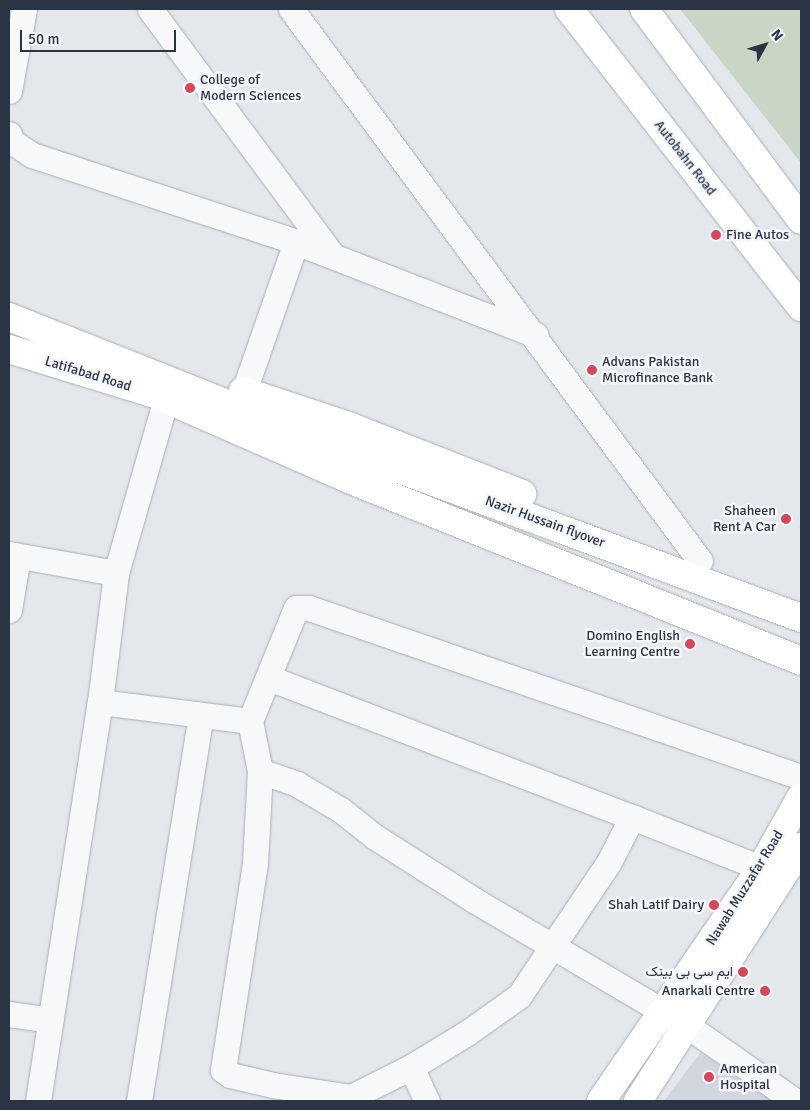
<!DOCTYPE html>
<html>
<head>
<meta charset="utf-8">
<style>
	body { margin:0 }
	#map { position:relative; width:810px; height:1110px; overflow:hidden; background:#e4e7ec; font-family:Signika,Vazirmatn,sans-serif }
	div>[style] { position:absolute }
	.built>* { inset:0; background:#d2d6de }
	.green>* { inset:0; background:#c9d6c5 }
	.roads { filter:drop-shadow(0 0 1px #a9aeb7) drop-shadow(0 0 1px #a9aeb7) }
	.street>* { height:25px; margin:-12.5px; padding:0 12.5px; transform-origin:12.5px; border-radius:12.5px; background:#f7f8fa }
	.secondary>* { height:28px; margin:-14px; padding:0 14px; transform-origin:14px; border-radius:14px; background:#fff }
	.highway>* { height:28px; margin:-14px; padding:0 14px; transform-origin:14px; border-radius:14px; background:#fff }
	.dots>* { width:14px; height:14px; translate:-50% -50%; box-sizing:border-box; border:2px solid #f4f6f9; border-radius:50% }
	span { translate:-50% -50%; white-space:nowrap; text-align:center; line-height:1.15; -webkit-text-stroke:5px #f4f6f9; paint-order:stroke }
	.poi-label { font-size:14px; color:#2b3445 }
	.left { translate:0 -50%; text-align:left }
	.right { translate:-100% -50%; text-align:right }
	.street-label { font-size:14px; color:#2b3445 }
	.frame { position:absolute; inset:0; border:10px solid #2b3445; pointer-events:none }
	.north { position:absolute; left:740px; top:20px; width:50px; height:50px; -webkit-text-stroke:4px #f4f6f9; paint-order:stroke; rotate:51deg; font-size:14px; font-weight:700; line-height:20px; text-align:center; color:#2b3445 }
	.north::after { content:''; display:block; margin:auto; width:18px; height:22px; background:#2b3445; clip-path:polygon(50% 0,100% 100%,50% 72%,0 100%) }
	.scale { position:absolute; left:20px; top:30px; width:156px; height:22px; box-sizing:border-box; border:2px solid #2b3445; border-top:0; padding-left:6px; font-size:15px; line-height:18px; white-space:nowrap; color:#2b3445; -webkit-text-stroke:4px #f4f6f9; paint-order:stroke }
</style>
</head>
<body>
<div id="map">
	<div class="built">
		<i style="clip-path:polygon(701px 1052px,773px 1101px,664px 1101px)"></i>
	</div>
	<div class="green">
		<i style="clip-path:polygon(680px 9px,801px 9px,801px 163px)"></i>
	</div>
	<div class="roads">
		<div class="street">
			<i style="left:150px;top:9px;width:306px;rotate:53.5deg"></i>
			<i style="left:291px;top:9px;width:687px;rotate:53.46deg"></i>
			<i style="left:9px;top:91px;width:83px;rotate:-79.6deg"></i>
			<i style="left:9px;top:134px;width:7px;rotate:74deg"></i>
			<i style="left:11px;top:141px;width:25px;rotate:34deg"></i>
			<i style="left:32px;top:155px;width:278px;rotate:18.2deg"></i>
			<i style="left:296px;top:242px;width:257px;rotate:21.2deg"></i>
			<i style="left:244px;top:391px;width:158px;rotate:-70.8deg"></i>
			<i style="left:9px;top:554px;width:109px;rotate:10.1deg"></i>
			<i style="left:9px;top:610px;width:55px;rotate:-80.5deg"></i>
			<i style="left:269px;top:678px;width:389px;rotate:21deg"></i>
			<i style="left:100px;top:702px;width:151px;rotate:7.2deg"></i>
			<i style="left:260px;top:771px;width:39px;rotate:19deg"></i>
			<i style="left:297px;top:784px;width:51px;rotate:30.6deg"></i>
			<i style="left:341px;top:810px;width:43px;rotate:38.5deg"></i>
			<i style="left:375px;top:837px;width:117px;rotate:32.5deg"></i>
			<i style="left:474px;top:900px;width:246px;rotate:30.5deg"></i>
			<i style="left:686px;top:1025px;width:133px;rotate:34.9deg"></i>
			<i style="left:761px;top:868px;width:139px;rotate:-158.4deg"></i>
			<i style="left:632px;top:817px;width:51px;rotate:117.1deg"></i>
			<i style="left:609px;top:862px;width:161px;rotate:123.9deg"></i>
			<i style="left:519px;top:996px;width:64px;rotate:144.6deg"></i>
			<i style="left:467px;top:1033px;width:66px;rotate:148.7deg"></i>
			<i style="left:411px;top:1067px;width:67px;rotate:153.4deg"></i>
			<i style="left:351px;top:1097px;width:79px;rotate:-171.3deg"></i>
			<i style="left:273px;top:1085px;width:44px;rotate:-166.9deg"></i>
			<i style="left:230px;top:1075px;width:9px;rotate:-144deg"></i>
			<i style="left:223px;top:1070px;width:209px;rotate:-81.2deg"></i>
			<i style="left:255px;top:863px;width:92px;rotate:-86.9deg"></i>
			<i style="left:260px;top:771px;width:51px;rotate:-101.3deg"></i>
			<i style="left:250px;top:721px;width:122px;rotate:-67.8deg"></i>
			<i style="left:296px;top:608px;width:13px"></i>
			<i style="left:309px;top:608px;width:520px;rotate:18.96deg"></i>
			<i style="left:9px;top:1014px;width:42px;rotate:8.1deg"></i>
			<i style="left:411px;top:1067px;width:38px;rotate:65deg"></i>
			<i style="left:38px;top:1101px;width:404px;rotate:-81.2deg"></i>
			<i style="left:100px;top:702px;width:130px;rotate:-82.9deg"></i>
			<i style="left:116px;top:573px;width:181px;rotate:-74deg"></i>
			<i style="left:139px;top:1101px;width:390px;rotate:-80.9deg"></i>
		</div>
		<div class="secondary">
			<i style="left:9px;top:317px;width:300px;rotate:21.7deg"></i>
			<i style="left:288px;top:428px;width:547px;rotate:20.32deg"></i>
			<i style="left:9px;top:349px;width:184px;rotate:17.1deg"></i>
			<i style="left:243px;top:391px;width:114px;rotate:18.4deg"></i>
			<i style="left:351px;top:427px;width:184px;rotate:21.4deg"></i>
			<i style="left:166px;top:399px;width:202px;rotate:23.6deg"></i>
			<i style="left:351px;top:480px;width:485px;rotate:21.9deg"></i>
			<i style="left:601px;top:1101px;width:283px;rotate:-55.5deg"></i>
			<i style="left:761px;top:868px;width:81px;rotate:-60.6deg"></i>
			<i style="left:638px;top:1101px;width:302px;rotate:-57.3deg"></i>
		</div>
		<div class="highway">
			<i style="left:569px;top:9px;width:378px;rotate:52.1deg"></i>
			<i style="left:644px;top:9px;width:263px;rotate:53.3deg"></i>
		</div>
	</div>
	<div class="dots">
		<i style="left:190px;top:88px;background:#d1495b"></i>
		<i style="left:716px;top:235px;background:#d1495b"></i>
		<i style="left:592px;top:370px;background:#d1495b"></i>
		<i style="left:786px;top:519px;background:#d1495b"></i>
		<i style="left:690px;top:644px;background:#d1495b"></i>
		<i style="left:714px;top:905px;background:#d1495b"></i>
		<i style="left:743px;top:972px;background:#d1495b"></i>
		<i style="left:765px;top:991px;background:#d1495b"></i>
		<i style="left:709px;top:1077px;background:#d1495b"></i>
	</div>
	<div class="poi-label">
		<span class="left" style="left:200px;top:88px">College of<br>Modern Sciences</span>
		<span class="left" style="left:726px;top:235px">Fine Autos</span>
		<span class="left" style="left:602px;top:370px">Advans Pakistan<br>Microfinance Bank</span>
		<span class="right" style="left:776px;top:519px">Shaheen<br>Rent A Car</span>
		<span class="right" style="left:680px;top:644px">Domino English<br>Learning Centre</span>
		<span class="right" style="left:704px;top:905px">Shah Latif Dairy</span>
		<span class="right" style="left:733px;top:972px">ایم سی بی بینک</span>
		<span class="right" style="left:755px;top:991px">Anarkali Centre</span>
		<span class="left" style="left:720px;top:1077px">American<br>Hospital</span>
	</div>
	<div class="street-label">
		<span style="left:685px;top:158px;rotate:52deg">Autobahn Road</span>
		<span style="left:88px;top:374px;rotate:17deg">Latifabad Road</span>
		<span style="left:545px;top:522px;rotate:20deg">Nazir Hussain flyover</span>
		<span style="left:745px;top:888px;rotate:-58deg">Nawab Muzzafar Road</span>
	</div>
	<div class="frame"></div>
	<div class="north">N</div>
	<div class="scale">50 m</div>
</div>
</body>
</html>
